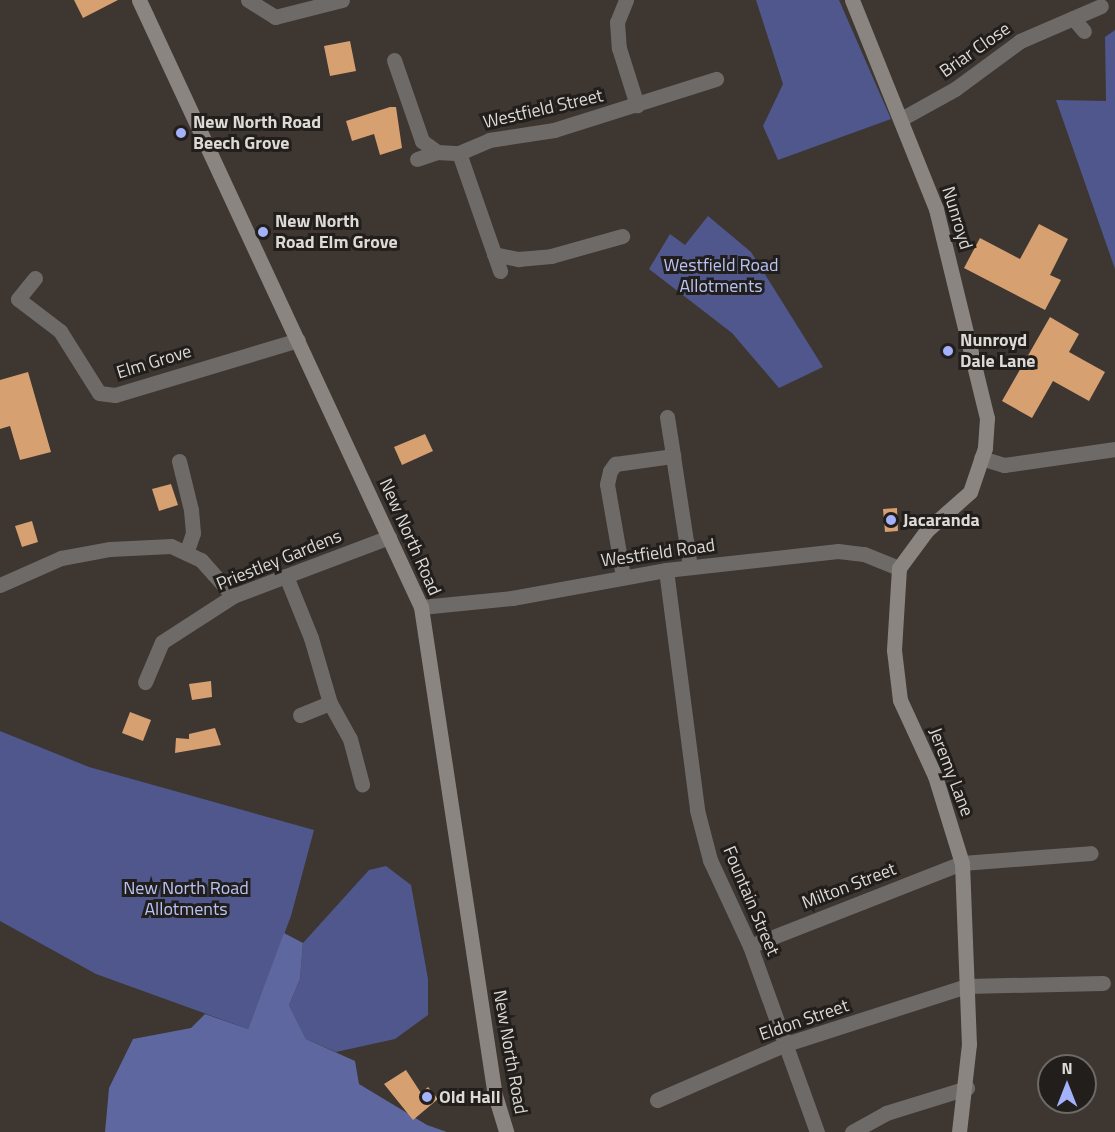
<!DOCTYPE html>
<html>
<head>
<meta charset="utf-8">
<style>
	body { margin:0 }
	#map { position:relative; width:1115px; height:1132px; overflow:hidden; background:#3d3631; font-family:"Titillium Web",sans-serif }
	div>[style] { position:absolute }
	.green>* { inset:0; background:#4f578d }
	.forest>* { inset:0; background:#5e67a0 }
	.building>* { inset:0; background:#d6a071 }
	.street>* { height:15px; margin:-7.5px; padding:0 7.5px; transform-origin:7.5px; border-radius:7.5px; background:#6d6a67 }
	.secondary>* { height:15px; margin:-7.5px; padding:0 7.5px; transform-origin:7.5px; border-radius:7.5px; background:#8a8581 }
	.dots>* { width:16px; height:16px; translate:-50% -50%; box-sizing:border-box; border:3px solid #211e1c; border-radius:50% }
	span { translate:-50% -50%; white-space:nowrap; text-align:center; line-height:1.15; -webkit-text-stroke:6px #211e1c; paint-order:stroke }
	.street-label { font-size:18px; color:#ddd9d5 }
	.poi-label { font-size:18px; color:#ddd9d5; font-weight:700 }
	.left { translate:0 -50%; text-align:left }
	.park-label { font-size:18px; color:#b8c3f5 }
	.north { position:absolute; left:1037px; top:1054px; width:60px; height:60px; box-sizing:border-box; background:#211e1c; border:2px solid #6c6966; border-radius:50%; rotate:0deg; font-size:16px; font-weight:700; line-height:24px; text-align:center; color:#ddd9d5 }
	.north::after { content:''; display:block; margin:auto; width:21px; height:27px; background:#a4b2fc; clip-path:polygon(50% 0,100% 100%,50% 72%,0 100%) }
</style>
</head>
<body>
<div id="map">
	<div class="green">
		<i style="clip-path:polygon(756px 0,839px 0,891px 119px,778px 160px,763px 126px,783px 84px)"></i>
		<i style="clip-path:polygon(1115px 30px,1115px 269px,1056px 100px,1106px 101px,1105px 37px)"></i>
		<i style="clip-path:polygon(708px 216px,751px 252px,823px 367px,779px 388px,732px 333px,649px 269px,670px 234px,685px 245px)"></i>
		<i style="clip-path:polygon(0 731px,89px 767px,314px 830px,291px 916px,248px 1029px,96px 974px,0 921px)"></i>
		<i style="clip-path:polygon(386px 866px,411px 885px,428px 979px,428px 1015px,395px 1039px,336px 1052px,306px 1039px,289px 1005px,300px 979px,303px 943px,369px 870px)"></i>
	</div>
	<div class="forest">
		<i style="clip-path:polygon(284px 933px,303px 943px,300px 979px,289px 1005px,306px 1039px,355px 1061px,359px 1084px,427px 1125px,447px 1132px,105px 1132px,109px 1088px,133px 1039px,191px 1028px,205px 1014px,248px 1029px)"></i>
	</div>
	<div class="building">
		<i style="clip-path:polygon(74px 0,118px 0,83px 18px)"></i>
		<i style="clip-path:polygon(350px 41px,356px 71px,330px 76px,324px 46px)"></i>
		<i style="clip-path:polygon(390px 107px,396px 107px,402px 148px,380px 155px,374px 134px,352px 141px,346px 121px)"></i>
		<i style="clip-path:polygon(1039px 224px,1068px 239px,1050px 275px,1061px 280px,1045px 310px,964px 268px,980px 238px,1020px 259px)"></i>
		<i style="clip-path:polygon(1050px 317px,1079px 334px,1069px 352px,1105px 372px,1089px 401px,1053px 381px,1032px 418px,1002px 401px)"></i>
		<i style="clip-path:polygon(28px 372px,51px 452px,20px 460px,10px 426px,0 429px,0 380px)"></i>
		<i style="clip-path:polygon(425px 434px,433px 451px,402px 465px,394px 447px)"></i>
		<i style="clip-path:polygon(171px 484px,178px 505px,159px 511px,152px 489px)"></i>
		<i style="clip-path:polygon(897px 508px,898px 531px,885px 532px,883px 509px)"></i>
		<i style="clip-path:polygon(32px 521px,38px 542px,22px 547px,15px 526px)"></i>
		<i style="clip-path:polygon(211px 681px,212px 697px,192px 700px,189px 684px)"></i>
		<i style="clip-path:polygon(130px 712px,151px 720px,143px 741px,122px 733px)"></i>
		<i style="clip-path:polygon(215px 728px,221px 745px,175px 753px,176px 738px,189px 739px,189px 734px)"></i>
		<i style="clip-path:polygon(406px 1070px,421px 1093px,428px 1087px,438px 1099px,413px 1120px,384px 1084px)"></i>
	</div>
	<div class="street">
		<i style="left:248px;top:0;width:32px;rotate:32deg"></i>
		<i style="left:275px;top:17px;width:69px;rotate:-14.2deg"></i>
		<i style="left:626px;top:0;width:24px;rotate:112deg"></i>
		<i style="left:617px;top:22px;width:26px;rotate:86deg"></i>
		<i style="left:619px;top:48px;width:60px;rotate:72.5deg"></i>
		<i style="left:1073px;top:18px;width:17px;rotate:50deg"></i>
		<i style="left:394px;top:60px;width:86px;rotate:70.9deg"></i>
		<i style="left:422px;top:141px;width:19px;rotate:36deg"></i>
		<i style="left:901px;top:119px;width:62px;rotate:-29.1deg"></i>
		<i style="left:955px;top:89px;width:81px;rotate:-36.4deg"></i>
		<i style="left:1020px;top:41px;width:88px;rotate:-23.4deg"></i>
		<i style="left:459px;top:153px;width:125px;rotate:70.8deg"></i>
		<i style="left:417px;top:159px;width:21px;rotate:-19deg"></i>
		<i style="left:437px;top:152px;width:22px;rotate:3deg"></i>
		<i style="left:459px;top:153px;width:33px;rotate:-23deg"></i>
		<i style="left:489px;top:140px;width:66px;rotate:-8.7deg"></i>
		<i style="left:554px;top:130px;width:170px;rotate:-17.5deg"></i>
		<i style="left:494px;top:254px;width:25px;rotate:12deg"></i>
		<i style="left:518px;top:259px;width:33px;rotate:-5deg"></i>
		<i style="left:551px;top:256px;width:74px;rotate:-15.7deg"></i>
		<i style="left:35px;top:278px;width:27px;rotate:129deg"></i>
		<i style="left:18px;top:299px;width:53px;rotate:37.3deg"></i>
		<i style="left:60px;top:331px;width:73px;rotate:57.8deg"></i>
		<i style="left:99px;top:393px;width:16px;rotate:7deg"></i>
		<i style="left:115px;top:395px;width:191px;rotate:-16.7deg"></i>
		<i style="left:667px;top:417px;width:39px;rotate:81deg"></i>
		<i style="left:981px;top:458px;width:24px;rotate:17deg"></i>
		<i style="left:1004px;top:465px;width:112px;rotate:-8.2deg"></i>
		<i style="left:179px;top:461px;width:50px;rotate:76.2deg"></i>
		<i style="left:191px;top:510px;width:23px;rotate:85deg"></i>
		<i style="left:193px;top:533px;width:21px;rotate:109deg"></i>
		<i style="left:666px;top:570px;width:242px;rotate:82.6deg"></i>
		<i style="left:697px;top:810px;width:52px;rotate:75.4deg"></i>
		<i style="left:710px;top:860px;width:95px;rotate:65.1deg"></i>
		<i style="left:750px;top:946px;width:198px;rotate:70.2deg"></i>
		<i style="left:286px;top:576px;width:67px;rotate:68deg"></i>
		<i style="left:311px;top:638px;width:68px;rotate:73.7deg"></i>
		<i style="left:330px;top:703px;width:41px;rotate:60.9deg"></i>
		<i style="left:350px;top:739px;width:47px;rotate:75.1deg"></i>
		<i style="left:623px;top:576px;width:93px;rotate:-99.9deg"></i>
		<i style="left:607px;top:484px;width:13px;rotate:-77deg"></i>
		<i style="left:610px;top:471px;width:9px;rotate:-54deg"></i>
		<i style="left:615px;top:464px;width:59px;rotate:-7.9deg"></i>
		<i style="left:673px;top:456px;width:112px;rotate:81.3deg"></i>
		<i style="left:0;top:585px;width:67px;rotate:-23.9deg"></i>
		<i style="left:61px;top:558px;width:50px;rotate:-10.4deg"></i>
		<i style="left:110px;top:549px;width:61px;rotate:-2.8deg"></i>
		<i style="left:171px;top:546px;width:33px;rotate:25deg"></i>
		<i style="left:201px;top:560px;width:48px;rotate:48.4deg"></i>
		<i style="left:421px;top:607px;width:91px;rotate:-5.6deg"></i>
		<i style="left:512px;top:598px;width:157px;rotate:-10.3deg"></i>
		<i style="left:666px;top:570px;width:173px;rotate:-6.3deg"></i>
		<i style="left:838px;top:551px;width:26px;rotate:7deg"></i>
		<i style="left:864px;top:554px;width:38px;rotate:22deg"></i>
		<i style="left:145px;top:682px;width:43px;rotate:-67deg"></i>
		<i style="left:162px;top:642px;width:85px;rotate:-32.9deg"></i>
		<i style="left:233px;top:596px;width:167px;rotate:-20.7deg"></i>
		<i style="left:300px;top:715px;width:32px;rotate:-22deg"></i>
		<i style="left:750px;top:946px;width:228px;rotate:-21.4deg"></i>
		<i style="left:962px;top:863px;width:129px;rotate:-4.4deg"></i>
		<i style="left:657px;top:1100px;width:141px;rotate:-23.5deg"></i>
		<i style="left:786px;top:1044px;width:190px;rotate:-17.8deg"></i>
		<i style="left:967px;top:986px;width:136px;rotate:-1.3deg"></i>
		<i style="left:852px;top:1132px;width:39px;rotate:-29deg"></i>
		<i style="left:886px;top:1113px;width:85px;rotate:-17.2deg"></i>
	</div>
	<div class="secondary">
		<i style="left:139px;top:0;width:669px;rotate:65.08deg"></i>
		<i style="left:421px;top:607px;width:494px;rotate:81.4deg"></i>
		<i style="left:495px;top:1095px;width:39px;rotate:73deg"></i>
		<i style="left:852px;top:0;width:225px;rotate:68.1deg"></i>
		<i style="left:936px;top:209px;width:215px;rotate:76.3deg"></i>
		<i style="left:987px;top:418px;width:30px;rotate:94deg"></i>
		<i style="left:985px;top:448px;width:46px;rotate:108.8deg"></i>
		<i style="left:970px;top:492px;width:57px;rotate:138.5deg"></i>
		<i style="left:927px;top:530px;width:47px;rotate:126.4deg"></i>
		<i style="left:899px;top:568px;width:82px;rotate:93.5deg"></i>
		<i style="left:894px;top:650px;width:50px;rotate:83.2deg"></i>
		<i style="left:900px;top:700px;width:84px;rotate:65.3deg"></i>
		<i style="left:935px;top:776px;width:91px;rotate:72.8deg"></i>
		<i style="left:962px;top:863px;width:181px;rotate:87.8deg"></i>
		<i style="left:969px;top:1044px;width:89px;rotate:96.5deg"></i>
	</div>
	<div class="dots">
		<i style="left:181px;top:133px;background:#a4b2fc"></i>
		<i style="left:263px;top:232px;background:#a4b2fc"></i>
		<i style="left:948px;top:351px;background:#a4b2fc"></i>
		<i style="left:891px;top:520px;background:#a4b2fc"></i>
		<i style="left:427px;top:1097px;background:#a4b2fc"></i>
	</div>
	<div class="street-label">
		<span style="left:975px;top:50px;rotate:-35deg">Briar Close</span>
		<span style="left:543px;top:109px;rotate:-13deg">Westfield Street</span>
		<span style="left:957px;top:218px;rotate:73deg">Nunroyd</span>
		<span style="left:154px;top:362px;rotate:-17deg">Elm Grove</span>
		<span style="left:410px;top:537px;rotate:66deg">New North Road</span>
		<span style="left:658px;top:553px;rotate:-8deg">Westfield Road</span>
		<span style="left:279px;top:560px;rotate:-22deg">Priestley Gardens</span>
		<span style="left:951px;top:772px;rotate:69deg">Jeremy Lane</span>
		<span style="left:849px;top:886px;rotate:-21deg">Milton Street</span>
		<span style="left:751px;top:901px;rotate:67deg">Fountain Street</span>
		<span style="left:804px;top:1020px;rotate:-19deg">Eldon Street</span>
		<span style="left:510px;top:1052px;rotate:80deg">New North Road</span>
	</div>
	<div class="poi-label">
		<span class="left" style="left:193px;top:133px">New North Road<br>Beech Grove</span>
		<span class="left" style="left:275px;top:232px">New North<br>Road Elm Grove</span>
		<span class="left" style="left:960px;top:351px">Nunroyd<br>Dale Lane</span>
		<span class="left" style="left:903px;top:520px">Jacaranda</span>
		<span class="left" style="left:439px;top:1097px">Old Hall</span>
	</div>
	<div class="park-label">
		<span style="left:721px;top:276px">Westfield Road<br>Allotments</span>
		<span style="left:186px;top:899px">New North Road<br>Allotments</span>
	</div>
	<div class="north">N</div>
</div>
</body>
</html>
